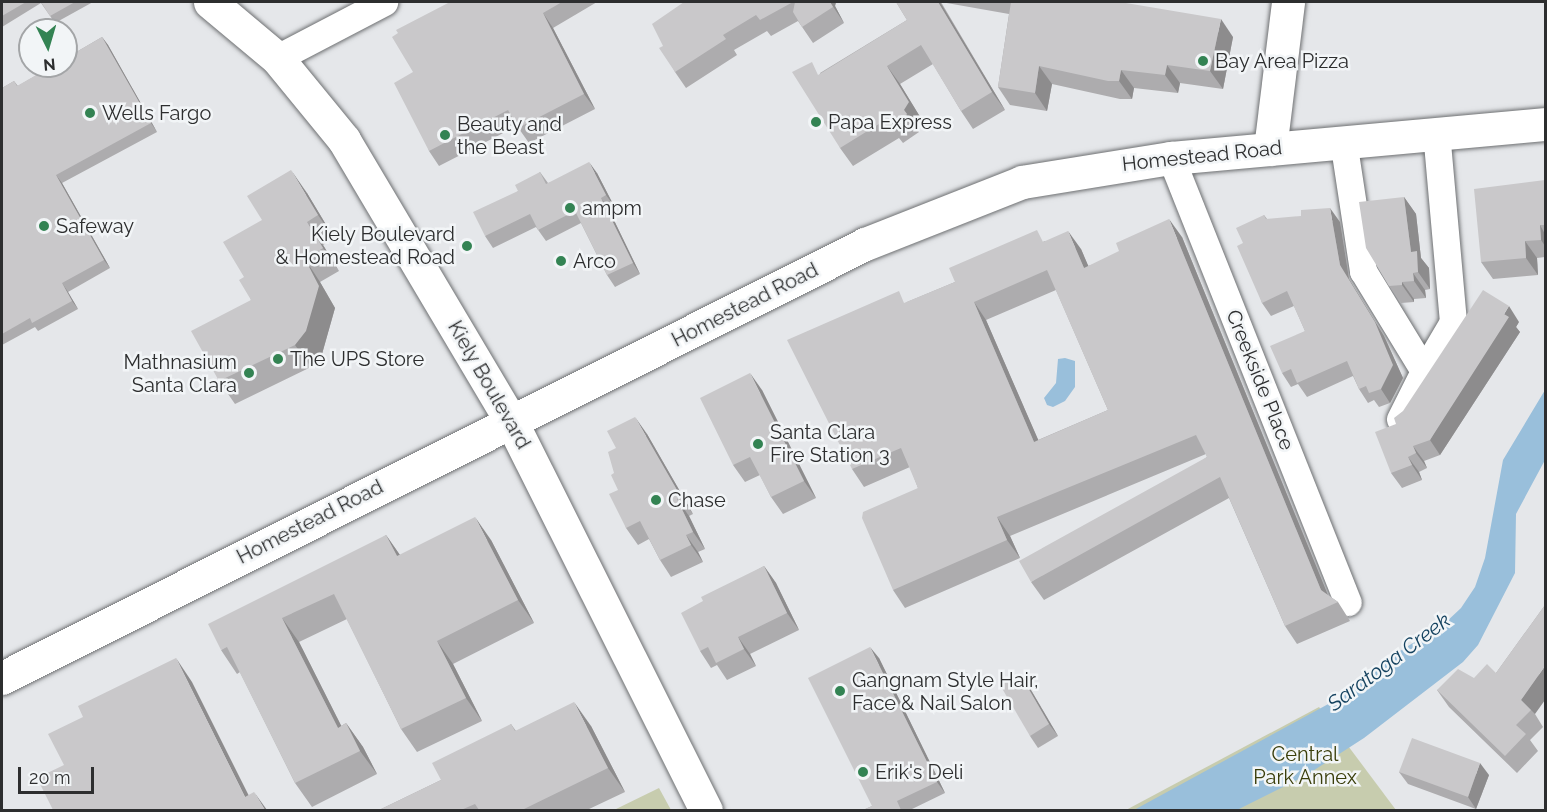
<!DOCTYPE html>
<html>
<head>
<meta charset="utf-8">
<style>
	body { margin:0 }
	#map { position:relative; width:1547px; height:812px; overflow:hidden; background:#e5e7ea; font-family:Raleway,sans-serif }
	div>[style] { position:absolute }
	.green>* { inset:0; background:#c7ccae }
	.water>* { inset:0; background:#99bfdb }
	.roads { filter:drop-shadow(0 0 2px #6e7072) drop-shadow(0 0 2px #6e7072) }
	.street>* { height:27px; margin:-13.5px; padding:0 13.5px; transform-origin:13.5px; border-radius:13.5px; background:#fff }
	.secondary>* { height:33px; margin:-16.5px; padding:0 16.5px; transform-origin:16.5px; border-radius:16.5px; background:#fff }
	.wall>* { inset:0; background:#adacae }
	.shaded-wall>* { inset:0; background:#8d8c8d }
	.building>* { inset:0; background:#c9c8ca }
	.dots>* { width:16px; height:16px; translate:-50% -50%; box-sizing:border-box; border:3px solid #f2f5f7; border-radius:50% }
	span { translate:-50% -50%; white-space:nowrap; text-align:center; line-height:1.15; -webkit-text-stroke:5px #f2f5f7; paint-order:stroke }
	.poi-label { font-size:20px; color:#2d2e2f }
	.left { translate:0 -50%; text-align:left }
	.right { translate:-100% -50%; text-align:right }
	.street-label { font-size:20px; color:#2d2e2f }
	.park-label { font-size:20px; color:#3a3e0b }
	.water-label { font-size:21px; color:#14425f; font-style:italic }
	.frame { position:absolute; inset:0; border:3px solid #2d2e2f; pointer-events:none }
	.north { position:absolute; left:18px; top:18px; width:60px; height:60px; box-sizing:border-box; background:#f2f5f7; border:2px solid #a3a5a7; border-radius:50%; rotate:175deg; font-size:16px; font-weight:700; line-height:24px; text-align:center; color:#2d2e2f }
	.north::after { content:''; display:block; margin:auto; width:21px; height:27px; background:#338353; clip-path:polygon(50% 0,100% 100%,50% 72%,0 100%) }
	.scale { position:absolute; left:18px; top:767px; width:76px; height:27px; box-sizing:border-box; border:3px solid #2d2e2f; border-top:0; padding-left:8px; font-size:18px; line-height:21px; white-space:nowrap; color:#2d2e2f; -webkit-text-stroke:4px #f2f5f7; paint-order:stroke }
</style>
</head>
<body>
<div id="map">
	<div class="green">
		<i style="clip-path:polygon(1319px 707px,1396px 810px,1126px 810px)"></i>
		<i style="clip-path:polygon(659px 788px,671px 810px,614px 810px)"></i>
	</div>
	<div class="water">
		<i style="clip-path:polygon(1065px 358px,1075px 361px,1075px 387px,1065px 401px,1053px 407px,1047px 405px,1044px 398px,1056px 383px,1058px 359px)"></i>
		<i style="clip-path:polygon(1545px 390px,1545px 460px,1516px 514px,1515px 573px,1478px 645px,1463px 662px,1364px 738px,1305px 776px,1237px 810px,1134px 810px,1343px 696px,1395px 654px,1444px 624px,1461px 608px,1475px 587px,1485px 558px,1503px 460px)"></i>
	</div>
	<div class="roads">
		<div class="street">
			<i style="left:277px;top:58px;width:121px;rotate:-27.6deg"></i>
			<i style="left:1343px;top:140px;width:133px;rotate:81.3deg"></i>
			<i style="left:1363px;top:271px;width:117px;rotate:58.6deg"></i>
			<i style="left:1424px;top:371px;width:57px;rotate:-59.4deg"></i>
			<i style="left:1453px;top:322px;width:190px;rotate:-95.1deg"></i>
			<i style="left:1171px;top:158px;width:478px;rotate:68.3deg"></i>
			<i style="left:1400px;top:419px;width:54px;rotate:-63.4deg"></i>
		</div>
		<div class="secondary">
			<i style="left:210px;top:2px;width:87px;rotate:39.9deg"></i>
			<i style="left:277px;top:58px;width:106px;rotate:50.7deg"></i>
			<i style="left:344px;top:140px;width:329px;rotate:59.3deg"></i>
			<i style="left:512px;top:423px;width:433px;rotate:63.4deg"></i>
			<i style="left:1270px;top:149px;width:148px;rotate:-83deg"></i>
			<i style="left:2px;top:678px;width:966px;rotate:-26.7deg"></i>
			<i style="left:865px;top:244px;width:169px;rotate:-21.5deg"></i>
			<i style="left:1022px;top:182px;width:151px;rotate:-9.2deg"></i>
			<i style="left:1171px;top:158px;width:377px;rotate:-5.2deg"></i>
		</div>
	</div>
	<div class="wall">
		<i style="clip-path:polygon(2px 2px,93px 2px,55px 23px,41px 3px,2px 27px)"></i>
		<i style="clip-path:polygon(450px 2px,597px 2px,553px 28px,595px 109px,529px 143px,517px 126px,439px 166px,429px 151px,413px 72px)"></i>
		<i style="clip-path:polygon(684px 2px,836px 2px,835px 6px,844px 23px,813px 43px,798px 21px,771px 36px,767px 31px,734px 50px,737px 55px,686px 88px,675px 72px,663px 46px)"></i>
		<i style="clip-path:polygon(896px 2px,1120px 2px,1233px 37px,1223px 89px,1180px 83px,1178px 93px,1134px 88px,1132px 99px,1120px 99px,1052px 84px,1047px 111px,1010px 105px,998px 87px,1009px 14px,941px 2px,1005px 110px,973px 129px,961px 111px,933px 64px,900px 84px,922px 120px,917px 128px,919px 132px,903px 143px,899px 138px,853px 166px,840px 148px,820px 73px,907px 20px)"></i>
		<i style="clip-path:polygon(102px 37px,108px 45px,157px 132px,62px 183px,110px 268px,68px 292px,78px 309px,38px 331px,35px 327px,2px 345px,2px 88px,14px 81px,18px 86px)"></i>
		<i style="clip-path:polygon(540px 172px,548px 183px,597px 173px,614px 206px,609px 210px,640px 274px,615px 287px,607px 275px,581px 223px,546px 241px,536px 227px,493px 248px,485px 236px,518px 191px)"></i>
		<i style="clip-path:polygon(1545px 180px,1545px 257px,1537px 258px,1538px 275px,1493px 279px,1481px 262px)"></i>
		<i style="clip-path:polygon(307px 193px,334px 238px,323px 245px,339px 271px,320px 282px,335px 308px,322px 354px,311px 367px,235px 404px,219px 381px,251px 300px,244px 277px)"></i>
		<i style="clip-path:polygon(1404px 197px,1416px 214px,1421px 258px,1429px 268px,1430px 289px,1425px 290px,1426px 298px,1414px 299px,1414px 302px,1401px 303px,1389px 286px)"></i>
		<i style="clip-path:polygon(1264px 215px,1267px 219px,1340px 222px,1349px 279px,1384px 336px,1403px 378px,1390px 403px,1379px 407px,1374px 400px,1368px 403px,1359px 389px,1353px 376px,1307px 397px,1298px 384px,1291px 387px,1282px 373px,1305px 331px,1294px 306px,1271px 316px,1262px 303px,1243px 243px)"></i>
		<i style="clip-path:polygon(evenodd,1182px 237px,1328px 595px,1338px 602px,1350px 621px,1297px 644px,1285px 626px,1229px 498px,1044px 600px,1031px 582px,1207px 457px,1206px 454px,1010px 536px,1020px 558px,905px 608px,893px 590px,918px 488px,910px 467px,864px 487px,852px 469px,907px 302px,955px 282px,1045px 241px,1081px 249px,1088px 266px,1182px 237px,1056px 290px,1108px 410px,1038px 440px,986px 320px,1056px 290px)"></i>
		<i style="clip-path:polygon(1519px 322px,1516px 327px,1520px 332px,1440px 455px,1424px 461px,1427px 468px,1419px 472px,1422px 480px,1402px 488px,1391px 473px,1396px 424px)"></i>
		<i style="clip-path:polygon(762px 390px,816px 498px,783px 514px,771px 497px,760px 475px,745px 482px,733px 465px)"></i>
		<i style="clip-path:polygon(647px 434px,693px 514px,689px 516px,705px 549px,698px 552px,703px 562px,671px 577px,660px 560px,649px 539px,638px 545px,626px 528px,618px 490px)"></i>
		<i style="clip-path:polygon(386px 535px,400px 555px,491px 540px,534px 623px,453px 664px,482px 721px,417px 752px,401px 729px,347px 619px,299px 642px,341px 726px,346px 723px,363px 747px,377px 774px,312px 807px,295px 783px,240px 672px,237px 674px,221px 650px)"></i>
		<i style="clip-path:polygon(764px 566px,776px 583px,799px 630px,750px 654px,756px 666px,727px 680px,717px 665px,711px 668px,700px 651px,703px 601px)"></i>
		<i style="clip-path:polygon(1545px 605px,1535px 714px,1543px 727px,1530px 740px,1538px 751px,1517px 773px,1449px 707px,1437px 690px,1496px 673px)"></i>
		<i style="clip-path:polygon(879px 658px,945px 793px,910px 810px,863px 810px,872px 806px)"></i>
		<i style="clip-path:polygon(1020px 674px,1028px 685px,1058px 736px,1038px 748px,1030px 736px)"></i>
		<i style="clip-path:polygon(511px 724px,516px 731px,591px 726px,625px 792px,587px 810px,379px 810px,441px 780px)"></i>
		<i style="clip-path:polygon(1399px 772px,1489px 775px,1476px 809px,1408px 784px)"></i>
	</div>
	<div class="shaded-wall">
		<i style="clip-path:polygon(830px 2px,836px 2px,835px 6px,844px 23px)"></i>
		<i style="clip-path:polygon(938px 2px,940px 2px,1005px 110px,992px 92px)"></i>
		<i style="clip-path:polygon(543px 13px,553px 28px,595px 109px,584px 94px)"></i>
		<i style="clip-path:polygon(1221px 19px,1233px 37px,1223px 89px,1210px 71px)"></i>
		<i style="clip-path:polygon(102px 37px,108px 45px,157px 132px,151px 123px)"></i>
		<i style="clip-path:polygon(1167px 65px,1180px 83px,1178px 93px,1165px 75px)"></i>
		<i style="clip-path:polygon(887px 66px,900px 84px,922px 120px,917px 128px,919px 132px,904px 110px)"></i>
		<i style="clip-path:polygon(1039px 66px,1052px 84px,1047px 111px,1035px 93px)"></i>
		<i style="clip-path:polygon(1121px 70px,1134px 88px,1132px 99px,1119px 81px)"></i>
		<i style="clip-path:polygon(589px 162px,597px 173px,614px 206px,606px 195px)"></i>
		<i style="clip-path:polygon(291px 170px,307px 193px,334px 238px,318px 215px)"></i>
		<i style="clip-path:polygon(56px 175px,62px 183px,110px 268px,104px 260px)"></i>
		<i style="clip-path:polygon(1404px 197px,1416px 214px,1421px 258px,1429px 268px,1430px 289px,1418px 272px,1411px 252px)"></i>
		<i style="clip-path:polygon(601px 198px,609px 210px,640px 274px,633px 263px)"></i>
		<i style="clip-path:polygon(1330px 208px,1340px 222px,1349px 279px,1384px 336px,1403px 378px,1390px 403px,1381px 389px,1340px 265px)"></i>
		<i style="clip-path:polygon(1169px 219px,1182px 237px,1332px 605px,1321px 590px)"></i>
		<i style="clip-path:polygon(307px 222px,323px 245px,339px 271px,323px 248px)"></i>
		<i style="clip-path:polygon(1540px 225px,1545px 234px,1545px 246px,1541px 240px)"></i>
		<i style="clip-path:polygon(1068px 231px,1081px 249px,1097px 286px,1084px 268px)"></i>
		<i style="clip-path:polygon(1525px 241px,1537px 258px,1538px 275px,1526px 258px)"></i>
		<i style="clip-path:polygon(305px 259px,320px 282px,335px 308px,322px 354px,311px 367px,295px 345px)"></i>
		<i style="clip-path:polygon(1413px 273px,1425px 290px,1426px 298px,1414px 281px)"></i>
		<i style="clip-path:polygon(1402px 282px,1414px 299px,1414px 302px,1402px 285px)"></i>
		<i style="clip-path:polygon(62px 283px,68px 292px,78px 309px,72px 301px)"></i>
		<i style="clip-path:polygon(974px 302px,986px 320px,1047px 460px,1034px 442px)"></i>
		<i style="clip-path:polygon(1509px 306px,1519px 322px,1516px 327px,1520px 332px,1440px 455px,1430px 440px)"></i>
		<i style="clip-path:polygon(750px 373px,762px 390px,816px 498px,804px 481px)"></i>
		<i style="clip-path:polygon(635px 417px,647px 434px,693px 514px,681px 497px)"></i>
		<i style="clip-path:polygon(1413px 446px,1424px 461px,1427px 468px,1416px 453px)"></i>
		<i style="clip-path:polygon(1408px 457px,1419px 472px,1422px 480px,1412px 465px)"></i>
		<i style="clip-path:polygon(677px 499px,689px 516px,705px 549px,693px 532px)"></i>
		<i style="clip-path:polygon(475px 517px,491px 540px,534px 623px,518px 600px)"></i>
		<i style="clip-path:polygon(997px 517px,1010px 536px,1020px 558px,1007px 540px)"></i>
		<i style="clip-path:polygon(386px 535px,402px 558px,397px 556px)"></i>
		<i style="clip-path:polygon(686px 535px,698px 552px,703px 562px,691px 545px)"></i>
		<i style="clip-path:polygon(764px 566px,776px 583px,799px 630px,787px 613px)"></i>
		<i style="clip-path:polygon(282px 618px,299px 642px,354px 751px,338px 728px)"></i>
		<i style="clip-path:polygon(738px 637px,750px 654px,756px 666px,744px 649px)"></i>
		<i style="clip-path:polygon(437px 641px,453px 664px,482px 721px,466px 698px)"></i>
		<i style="clip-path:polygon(870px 647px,879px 658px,945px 793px,937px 782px)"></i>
		<i style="clip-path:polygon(176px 658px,192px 682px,256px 810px,245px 797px)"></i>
		<i style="clip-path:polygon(1545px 666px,1545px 700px,1535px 714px,1521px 700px)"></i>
		<i style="clip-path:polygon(1020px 674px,1028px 685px,1058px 736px,1049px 724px)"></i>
		<i style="clip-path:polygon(574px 702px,591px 726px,625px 792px,608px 768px)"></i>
		<i style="clip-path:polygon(346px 723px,363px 747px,377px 774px,360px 751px)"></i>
		<i style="clip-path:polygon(1480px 763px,1489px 775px,1476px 809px,1468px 797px)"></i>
		<i style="clip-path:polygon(254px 792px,267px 810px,265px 810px)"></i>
	</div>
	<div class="building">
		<i style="clip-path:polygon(2px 2px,26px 2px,2px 16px)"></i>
		<i style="clip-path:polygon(41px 2px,75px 2px,50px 16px)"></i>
		<i style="clip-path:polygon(450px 2px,562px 2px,543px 13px,584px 94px,518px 128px,508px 110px,429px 151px,394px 83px,413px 72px,392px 37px,398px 33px,396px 30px)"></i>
		<i style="clip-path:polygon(684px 2px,793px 2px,760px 20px,756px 15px,723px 35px,726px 39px,675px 72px,659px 48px,663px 46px,652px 24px)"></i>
		<i style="clip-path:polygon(795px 2px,830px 2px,833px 7px,802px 27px,793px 12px)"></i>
		<i style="clip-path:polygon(896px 2px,938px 2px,992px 92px,961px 111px,921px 45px,887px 66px,909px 102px,904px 110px,907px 114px,890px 125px,887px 119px,840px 148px,792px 72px,812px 62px,818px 75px,907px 20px)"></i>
		<i style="clip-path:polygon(1011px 2px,1120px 2px,1221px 19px,1210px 71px,1167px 65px,1165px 75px,1121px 70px,1119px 81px,1108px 81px,1039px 66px,1035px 93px,998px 87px)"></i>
		<i style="clip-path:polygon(102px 37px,151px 123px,56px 175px,104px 260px,62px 283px,72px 301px,32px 323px,30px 318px,2px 334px,2px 88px,14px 81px,17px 86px,52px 66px,66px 66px,66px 58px)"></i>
		<i style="clip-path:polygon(589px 162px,606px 195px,601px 198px,633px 263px,607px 275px,575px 211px,538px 230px,530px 214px,485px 236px,473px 212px,518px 191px,515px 185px,540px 172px,546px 184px)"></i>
		<i style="clip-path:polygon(291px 170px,318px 215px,307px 222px,323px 248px,305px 259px,319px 286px,306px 331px,295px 345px,219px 381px,191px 331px,251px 300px,239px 280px,244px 277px,223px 242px,262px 220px,247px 196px)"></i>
		<i style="clip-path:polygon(1545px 180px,1545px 225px,1540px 225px,1541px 240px,1525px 241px,1526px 258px,1481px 262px,1474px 189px)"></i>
		<i style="clip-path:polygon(1404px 197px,1411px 252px,1417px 251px,1418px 272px,1413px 273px,1414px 281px,1402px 282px,1402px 285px,1389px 286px,1366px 248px,1359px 202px)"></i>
		<i style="clip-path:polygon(1330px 208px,1340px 265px,1375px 322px,1393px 365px,1381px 389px,1369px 393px,1366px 386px,1359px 389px,1347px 361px,1297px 383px,1291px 369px,1282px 373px,1270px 346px,1305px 331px,1287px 291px,1262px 303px,1237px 246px,1243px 243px,1236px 228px,1264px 215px,1266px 219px,1301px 216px,1301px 210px)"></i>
		<i style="clip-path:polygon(evenodd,1169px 219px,1321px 590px,1338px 602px,1285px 626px,1220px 477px,1031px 582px,1019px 561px,1207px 457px,1196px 435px,997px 517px,1007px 540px,893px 590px,862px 518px,863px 512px,918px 488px,901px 448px,852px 469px,787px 340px,899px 291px,904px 303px,955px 282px,949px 268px,1037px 230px,1043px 242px,1068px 231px,1084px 268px,1119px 251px,1116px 243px,1169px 219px,1047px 270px,1108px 410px,1034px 442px,974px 302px,1047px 270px)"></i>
		<i style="clip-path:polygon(1483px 290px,1509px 306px,1504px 314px,1509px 317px,1430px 440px,1413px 446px,1416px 453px,1408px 457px,1412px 465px,1391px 473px,1375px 432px,1396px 424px,1394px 418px,1403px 411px)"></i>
		<i style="clip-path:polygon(750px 373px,804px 481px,771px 497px,750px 457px,733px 465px,700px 398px)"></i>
		<i style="clip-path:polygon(635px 417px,681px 497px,677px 499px,693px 532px,686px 535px,691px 545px,660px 560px,640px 521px,626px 528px,609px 494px,618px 490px,611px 475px,614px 473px,608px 452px,616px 448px,607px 431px)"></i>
		<i style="clip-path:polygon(475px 517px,518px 600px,437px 641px,466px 698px,401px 729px,334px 594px,282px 618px,338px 728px,346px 723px,360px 751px,295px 783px,227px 647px,221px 650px,208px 624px,386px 535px,397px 556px)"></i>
		<i style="clip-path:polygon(764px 566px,787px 613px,738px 637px,744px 649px,716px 663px,708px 647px,700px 651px,681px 613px,703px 601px,701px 597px)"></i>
		<i style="clip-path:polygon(1545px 605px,1545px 666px,1521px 700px,1531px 710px,1516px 725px,1526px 734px,1505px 756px,1437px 690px,1458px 669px,1474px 678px,1487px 664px,1496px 673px)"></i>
		<i style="clip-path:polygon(870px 647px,937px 782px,897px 801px,901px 810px,863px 810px,872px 806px,808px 678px)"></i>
		<i style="clip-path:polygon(176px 658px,245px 797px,254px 792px,265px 810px,53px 810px,37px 778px,64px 765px,48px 734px,83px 717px,78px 706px)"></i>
		<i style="clip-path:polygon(1020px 674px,1049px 724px,1030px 736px,1000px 685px)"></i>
		<i style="clip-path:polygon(574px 702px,608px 768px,522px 810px,479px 810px,475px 804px,461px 810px,379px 810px,441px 780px,432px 763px,511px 724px,515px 731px)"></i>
		<i style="clip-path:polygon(1412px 738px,1480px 763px,1468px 797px,1399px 772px)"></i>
	</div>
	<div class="dots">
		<i style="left:1203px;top:61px;background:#338353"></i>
		<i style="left:90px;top:113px;background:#338353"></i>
		<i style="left:816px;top:122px;background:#338353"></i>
		<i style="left:445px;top:135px;background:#338353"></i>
		<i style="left:570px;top:208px;background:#338353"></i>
		<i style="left:44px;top:226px;background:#338353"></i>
		<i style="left:467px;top:246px;background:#338353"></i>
		<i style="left:561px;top:261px;background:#338353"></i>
		<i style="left:278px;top:359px;background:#338353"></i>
		<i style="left:249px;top:373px;background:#338353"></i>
		<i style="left:758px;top:444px;background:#338353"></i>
		<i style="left:656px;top:500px;background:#338353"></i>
		<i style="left:840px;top:691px;background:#338353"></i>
		<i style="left:863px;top:772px;background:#338353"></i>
	</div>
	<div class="poi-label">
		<span class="left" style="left:1215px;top:61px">Bay Area Pizza</span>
		<span class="left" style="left:102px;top:113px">Wells Fargo</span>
		<span class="left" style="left:828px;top:122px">Papa Express</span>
		<span class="left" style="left:457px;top:136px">Beauty and<br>the Beast</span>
		<span class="left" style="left:582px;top:208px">ampm</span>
		<span class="left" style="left:56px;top:226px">Safeway</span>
		<span class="right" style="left:455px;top:246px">Kiely Boulevard<br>&amp; Homestead Road</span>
		<span class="left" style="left:573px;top:261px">Arco</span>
		<span class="left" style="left:290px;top:359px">The UPS Store</span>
		<span class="right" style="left:237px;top:374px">Mathnasium<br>Santa Clara</span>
		<span class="left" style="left:770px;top:444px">Santa Clara<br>Fire Station 3</span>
		<span class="left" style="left:668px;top:500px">Chase</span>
		<span class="left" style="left:852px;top:692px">Gangnam Style Hair,<br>Face &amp; Nail Salon</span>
		<span class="left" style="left:875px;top:772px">Erik's Deli</span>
	</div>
	<div class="street-label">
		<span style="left:1202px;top:156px;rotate:-6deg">Homestead Road</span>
		<span style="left:745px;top:305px;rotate:-27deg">Homestead Road</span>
		<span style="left:1260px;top:380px;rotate:68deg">Creekside Place</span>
		<span style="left:489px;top:385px;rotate:60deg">Kiely Boulevard</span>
		<span style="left:310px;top:522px;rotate:-27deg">Homestead Road</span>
	</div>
	<div class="park-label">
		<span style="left:1305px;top:766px">Central<br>Park Annex</span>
	</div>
	<div class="water-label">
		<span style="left:1389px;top:662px;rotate:-37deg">Saratoga Creek</span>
	</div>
	<div class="frame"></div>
	<div class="north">N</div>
	<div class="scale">20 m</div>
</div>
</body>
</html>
